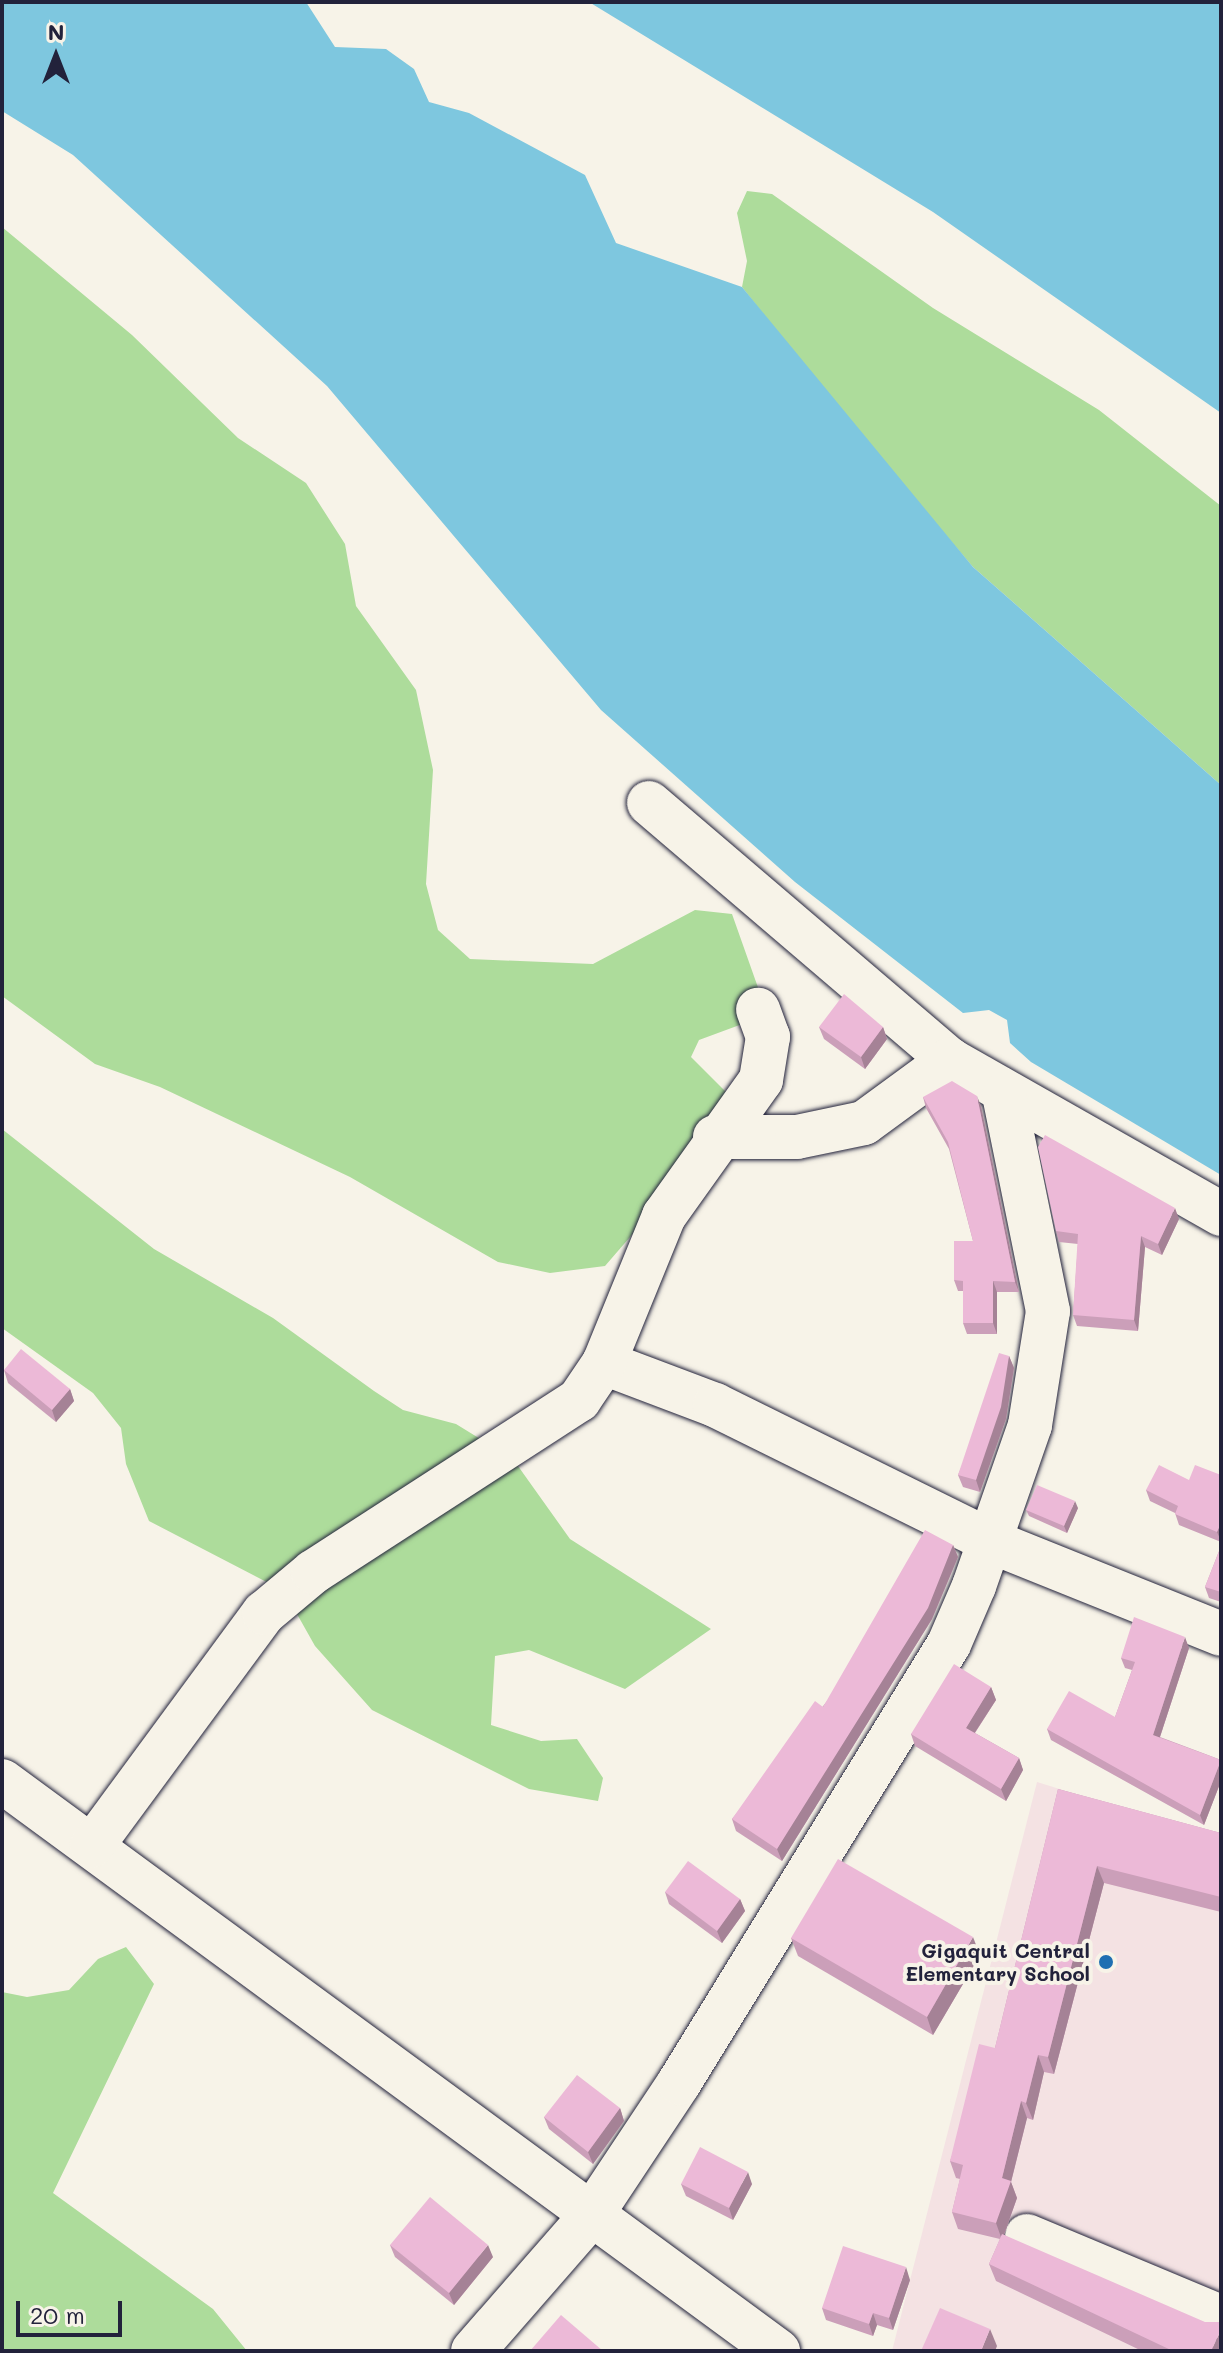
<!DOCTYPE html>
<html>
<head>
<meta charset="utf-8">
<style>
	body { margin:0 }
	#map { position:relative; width:1223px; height:2353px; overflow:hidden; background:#f7f3e8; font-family:Mali,sans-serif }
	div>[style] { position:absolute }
	.built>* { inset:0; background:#f4e2e3 }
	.green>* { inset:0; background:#addc9b }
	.water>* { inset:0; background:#7ec7df }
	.roads { filter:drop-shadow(0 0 2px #22223b) drop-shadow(0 0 2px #22223b) }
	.minor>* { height:44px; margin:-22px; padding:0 22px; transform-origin:22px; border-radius:22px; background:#f7f3e8 }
	.wall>* { inset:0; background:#cb9fb9 }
	.shaded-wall>* { inset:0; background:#a58296 }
	.building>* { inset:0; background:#ecb9d7 }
	.dots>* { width:22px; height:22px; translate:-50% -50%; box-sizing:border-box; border:4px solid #f7f3e8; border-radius:50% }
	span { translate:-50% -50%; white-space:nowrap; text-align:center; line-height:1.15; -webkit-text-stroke:8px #f7f3e8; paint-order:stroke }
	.poi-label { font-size:20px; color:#22223b; font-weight:700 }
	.right { translate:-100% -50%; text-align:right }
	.frame { position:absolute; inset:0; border:4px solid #22223b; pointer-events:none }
	.north { position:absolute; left:16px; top:16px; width:80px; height:80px; -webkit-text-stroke:6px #f7f3e8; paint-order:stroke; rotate:0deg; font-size:22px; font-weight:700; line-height:32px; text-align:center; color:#22223b }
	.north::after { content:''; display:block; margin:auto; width:28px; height:36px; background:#22223b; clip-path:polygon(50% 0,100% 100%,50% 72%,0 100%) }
	.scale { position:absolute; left:16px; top:2301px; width:106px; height:36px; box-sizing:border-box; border:4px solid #22223b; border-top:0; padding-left:10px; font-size:24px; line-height:28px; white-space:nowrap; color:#22223b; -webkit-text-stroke:6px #f7f3e8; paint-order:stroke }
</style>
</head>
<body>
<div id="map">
	<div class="built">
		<i style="clip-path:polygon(1037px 1782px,1221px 1839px,1221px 2351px,892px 2351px)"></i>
	</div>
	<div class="green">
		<i style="clip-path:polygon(747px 191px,772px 194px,933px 308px,1099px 410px,1221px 506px,1221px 785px,973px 567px,829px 398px,742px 287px,747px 261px,737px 213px)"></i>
		<i style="clip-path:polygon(2px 227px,132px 335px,238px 438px,306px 483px,345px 544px,356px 606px,416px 690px,433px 770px,426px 884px,438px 930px,470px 959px,593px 964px,695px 910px,732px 914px,761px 996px,745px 1023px,699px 1040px,691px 1057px,726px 1092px,675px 1185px,605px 1266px,550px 1273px,498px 1262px,350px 1177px,160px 1087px,95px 1064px,2px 996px)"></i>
		<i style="clip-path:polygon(2px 1129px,154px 1249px,273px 1318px,374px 1391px,403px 1410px,456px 1424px,513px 1459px,570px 1539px,711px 1629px,625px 1689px,529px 1650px,495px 1656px,491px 1725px,541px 1741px,577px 1739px,603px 1778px,598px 1801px,529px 1789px,372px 1710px,315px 1646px,284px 1591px,149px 1521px,126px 1464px,121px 1428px,93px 1393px,2px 1328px)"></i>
		<i style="clip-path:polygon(126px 1947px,154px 1984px,53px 2193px,213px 2309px,247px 2351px,2px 2351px,2px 1992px,27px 1997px,69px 1990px,98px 1959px)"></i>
	</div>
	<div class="water">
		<i style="clip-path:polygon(2px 2px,306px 2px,335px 47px,386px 49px,414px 69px,429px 102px,469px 113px,585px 175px,616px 243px,742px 287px,973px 567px,1221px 785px,1221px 1175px,1031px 1062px,1010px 1043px,1007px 1020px,989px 1010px,963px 1013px,795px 882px,601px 710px,327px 386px,73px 155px,2px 111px)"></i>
		<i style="clip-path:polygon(589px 2px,1221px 2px,1221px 413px,933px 212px)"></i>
	</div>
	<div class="roads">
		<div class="minor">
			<i style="left:649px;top:803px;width:396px;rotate:40.5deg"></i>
			<i style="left:950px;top:1060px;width:312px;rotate:29.6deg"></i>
			<i style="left:715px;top:1137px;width:82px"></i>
			<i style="left:797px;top:1137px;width:68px;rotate:-11.8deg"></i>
			<i style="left:864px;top:1123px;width:107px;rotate:-36.2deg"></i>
			<i style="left:604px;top:1363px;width:119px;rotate:20.7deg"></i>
			<i style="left:715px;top:1405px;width:307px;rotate:26.3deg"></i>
			<i style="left:990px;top:1541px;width:249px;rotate:21.9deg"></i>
			<i style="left:2px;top:1781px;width:963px;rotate:36.3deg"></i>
			<i style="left:92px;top:1846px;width:290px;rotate:-53.6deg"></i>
			<i style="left:264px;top:1613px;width:64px;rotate:-39.9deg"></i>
			<i style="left:313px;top:1572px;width:317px;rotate:-32.9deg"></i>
			<i style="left:579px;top:1400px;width:45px;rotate:-56deg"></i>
			<i style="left:604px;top:1363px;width:159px;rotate:-67.8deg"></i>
			<i style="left:664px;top:1216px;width:167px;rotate:-54.5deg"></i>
			<i style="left:761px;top:1080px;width:44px;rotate:-80.8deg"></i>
			<i style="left:768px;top:1037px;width:29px;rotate:-110deg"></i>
			<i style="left:1027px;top:2236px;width:210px;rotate:22.7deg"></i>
			<i style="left:473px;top:2351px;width:178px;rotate:-48.9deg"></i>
			<i style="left:590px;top:2217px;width:161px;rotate:-56.4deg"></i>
			<i style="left:679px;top:2083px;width:515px;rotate:-58.41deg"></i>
			<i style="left:949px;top:1644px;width:63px;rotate:-66.7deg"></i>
			<i style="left:974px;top:1586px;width:170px;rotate:-70.8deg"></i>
			<i style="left:1030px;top:1425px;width:115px;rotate:-81deg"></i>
			<i style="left:1048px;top:1311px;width:221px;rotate:-101.5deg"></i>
		</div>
	</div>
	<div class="wall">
		<i style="clip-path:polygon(819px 1027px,883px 1027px,887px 1039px,865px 1069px,824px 1039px)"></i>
		<i style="clip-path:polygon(923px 1097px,981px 1106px,1019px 1292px,997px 1292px,997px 1334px,967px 1334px,963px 1323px,963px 1291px,958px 1291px,954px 1280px,973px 1241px,949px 1149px,926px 1108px)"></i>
		<i style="clip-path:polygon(1179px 1219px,1162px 1255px,1145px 1247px,1138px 1331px,1077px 1326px,1073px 1315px,1078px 1244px,1059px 1242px,1056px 1231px)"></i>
		<i style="clip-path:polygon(1009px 1356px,1014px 1368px,1006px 1419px,980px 1492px,963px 1487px,958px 1475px)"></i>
		<i style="clip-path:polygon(4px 1370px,70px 1389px,74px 1401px,56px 1422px,8px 1383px)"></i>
		<i style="clip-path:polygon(1221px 1475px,1221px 1542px,1179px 1525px,1175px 1513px,1150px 1501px,1146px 1490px)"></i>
		<i style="clip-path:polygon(1078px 1508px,1067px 1533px,1029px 1516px,1026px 1510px)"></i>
		<i style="clip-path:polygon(953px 1545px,958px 1557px,932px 1619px,782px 1861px,736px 1831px,732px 1819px)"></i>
		<i style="clip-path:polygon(1221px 1546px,1221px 1602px,1209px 1598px,1205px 1587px)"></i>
		<i style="clip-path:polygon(1189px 1648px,1160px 1737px,1221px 1760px,1221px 1781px,1204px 1825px,1051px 1740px,1047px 1729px,1115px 1717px,1132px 1670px,1125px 1668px,1121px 1658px)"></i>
		<i style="clip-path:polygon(991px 1687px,996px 1700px,975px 1733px,1019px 1758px,1023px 1770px,1006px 1801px,915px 1746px,911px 1734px)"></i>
		<i style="clip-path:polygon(1058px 1789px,1221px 1833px,1221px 1912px,1104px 1883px,1054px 2074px,1044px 2072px,1033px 2120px,1027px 2118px,1011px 2182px,1017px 2198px,1004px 2235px,1221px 2351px,1142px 2351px,996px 2281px,989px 2264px,1000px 2239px,958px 2229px,952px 2212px,960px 2179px,956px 2178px,950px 2161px,995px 2048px)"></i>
		<i style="clip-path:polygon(665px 1892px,740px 1899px,745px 1911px,722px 1943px,669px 1904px)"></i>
		<i style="clip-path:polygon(791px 1938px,980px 1955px,933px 2035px,798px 1956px)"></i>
		<i style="clip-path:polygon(620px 2108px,624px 2121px,593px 2164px,549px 2129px,544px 2117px)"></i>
		<i style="clip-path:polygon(681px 2184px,752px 2184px,733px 2220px,686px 2196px)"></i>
		<i style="clip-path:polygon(390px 2245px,493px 2257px,454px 2305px,395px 2257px)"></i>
		<i style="clip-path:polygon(910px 2280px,893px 2330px,877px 2325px,873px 2336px,826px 2320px,822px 2308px)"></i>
	</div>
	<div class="shaded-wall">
		<i style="clip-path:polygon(883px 1027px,887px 1039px,865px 1069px,861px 1057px)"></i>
		<i style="clip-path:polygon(977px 1096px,981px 1106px,1019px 1292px,1015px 1282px)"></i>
		<i style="clip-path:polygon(1175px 1208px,1179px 1219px,1162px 1255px,1158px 1244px)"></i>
		<i style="clip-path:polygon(1141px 1236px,1145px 1247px,1138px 1331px,1134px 1320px)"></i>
		<i style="clip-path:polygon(993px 1281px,997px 1292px,997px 1334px,993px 1323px)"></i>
		<i style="clip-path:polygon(1009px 1356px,1014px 1368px,1006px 1419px,980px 1492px,976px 1480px)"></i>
		<i style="clip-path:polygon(70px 1389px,74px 1401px,56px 1422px,52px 1410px)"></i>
		<i style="clip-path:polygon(1075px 1501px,1078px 1508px,1067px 1533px,1064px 1526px)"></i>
		<i style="clip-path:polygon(1221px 1523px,1221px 1541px,1217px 1532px)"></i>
		<i style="clip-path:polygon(953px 1545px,958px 1557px,932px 1619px,782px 1861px,777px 1849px)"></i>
		<i style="clip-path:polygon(1185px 1637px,1189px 1648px,1157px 1746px,1153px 1735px)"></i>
		<i style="clip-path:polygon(991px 1687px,996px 1700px,970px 1740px,966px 1728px)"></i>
		<i style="clip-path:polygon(1019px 1758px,1023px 1770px,1006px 1801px,1001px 1789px)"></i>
		<i style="clip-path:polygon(1221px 1760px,1221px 1781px,1204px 1825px,1200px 1815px)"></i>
		<i style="clip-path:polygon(1097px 1866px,1104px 1883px,1054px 2074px,1048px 2057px)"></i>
		<i style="clip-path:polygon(740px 1899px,745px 1911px,722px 1943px,717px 1931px)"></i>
		<i style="clip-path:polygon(973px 1937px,980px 1955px,933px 2035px,927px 2017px)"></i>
		<i style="clip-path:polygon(1038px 2055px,1044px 2072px,1033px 2120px,1026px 2103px)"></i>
		<i style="clip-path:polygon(1021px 2101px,1027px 2118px,1011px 2182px,1017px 2198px,1002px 2240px,996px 2223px,1002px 2178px)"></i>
		<i style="clip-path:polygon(620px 2108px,624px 2121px,593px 2164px,588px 2152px)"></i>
		<i style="clip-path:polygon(748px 2172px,752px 2184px,733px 2220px,729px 2208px)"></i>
		<i style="clip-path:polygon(488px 2245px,493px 2257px,454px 2305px,449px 2293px)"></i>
		<i style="clip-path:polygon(906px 2267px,910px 2280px,893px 2330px,889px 2318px)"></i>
		<i style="clip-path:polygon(873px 2313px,877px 2325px,873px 2336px,869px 2324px)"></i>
		<i style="clip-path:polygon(990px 2329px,997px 2346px,995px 2351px,981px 2351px)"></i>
		<i style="clip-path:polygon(1221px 2330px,1221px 2351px,1211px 2351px)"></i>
	</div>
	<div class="building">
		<i style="clip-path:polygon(844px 994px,883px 1027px,861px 1057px,819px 1027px)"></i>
		<i style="clip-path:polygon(952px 1081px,977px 1096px,1015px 1282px,993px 1281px,993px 1323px,963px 1323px,963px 1281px,954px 1280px,954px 1241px,973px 1241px,948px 1142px,923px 1097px)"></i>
		<i style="clip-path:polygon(1045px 1135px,1175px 1208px,1158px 1244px,1141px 1236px,1134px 1320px,1073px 1315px,1078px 1234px,1056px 1231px,1038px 1147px)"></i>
		<i style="clip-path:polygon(21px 1349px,70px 1389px,52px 1410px,4px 1370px)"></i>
		<i style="clip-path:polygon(999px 1353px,1009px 1356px,1001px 1407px,976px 1480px,958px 1475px)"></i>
		<i style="clip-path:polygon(1159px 1465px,1189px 1480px,1195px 1465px,1221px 1475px,1221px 1523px,1217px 1532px,1175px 1514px,1178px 1506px,1146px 1490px)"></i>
		<i style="clip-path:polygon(1037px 1485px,1075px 1501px,1064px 1526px,1026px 1510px)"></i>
		<i style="clip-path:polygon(925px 1530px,953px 1545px,928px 1608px,777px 1849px,732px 1819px,815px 1701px,823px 1707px)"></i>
		<i style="clip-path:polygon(1221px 1546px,1221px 1592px,1205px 1587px)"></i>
		<i style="clip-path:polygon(1134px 1617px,1185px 1637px,1153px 1735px,1221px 1760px,1200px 1815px,1047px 1729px,1069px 1691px,1115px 1717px,1135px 1662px,1121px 1658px)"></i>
		<i style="clip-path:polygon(954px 1664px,991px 1687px,966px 1728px,1019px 1758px,1001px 1789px,911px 1734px)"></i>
		<i style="clip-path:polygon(1058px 1789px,1221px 1833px,1221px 1897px,1097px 1866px,1048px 2057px,1038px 2055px,1026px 2103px,1021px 2101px,1002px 2178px,1011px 2181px,996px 2223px,952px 2212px,963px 2165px,950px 2161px,979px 2044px,995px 2048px)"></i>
		<i style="clip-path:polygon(838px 1859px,973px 1937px,927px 2017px,791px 1938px)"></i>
		<i style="clip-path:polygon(688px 1861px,740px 1899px,717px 1931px,665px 1892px)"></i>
		<i style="clip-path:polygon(577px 2075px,620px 2108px,588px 2152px,544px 2117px)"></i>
		<i style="clip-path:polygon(700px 2147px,748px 2172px,729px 2208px,681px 2184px)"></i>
		<i style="clip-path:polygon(430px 2197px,488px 2245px,449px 2293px,390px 2245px)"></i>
		<i style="clip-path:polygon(1002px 2234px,1205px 2322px,1221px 2322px,1221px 2330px,1211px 2351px,1173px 2351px,989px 2264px)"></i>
		<i style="clip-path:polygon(843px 2246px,906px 2267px,889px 2318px,873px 2313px,869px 2324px,822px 2308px)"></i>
		<i style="clip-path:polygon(940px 2308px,990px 2329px,981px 2351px,921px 2351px)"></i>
		<i style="clip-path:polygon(561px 2315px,603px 2351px,530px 2351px)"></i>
	</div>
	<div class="dots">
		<i style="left:1106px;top:1962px;background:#1f6fb2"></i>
	</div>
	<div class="poi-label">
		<span class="right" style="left:1090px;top:1962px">Gigaquit Central<br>Elementary School</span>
	</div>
	<div class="frame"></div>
	<div class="north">N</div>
	<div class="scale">20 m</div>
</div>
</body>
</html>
